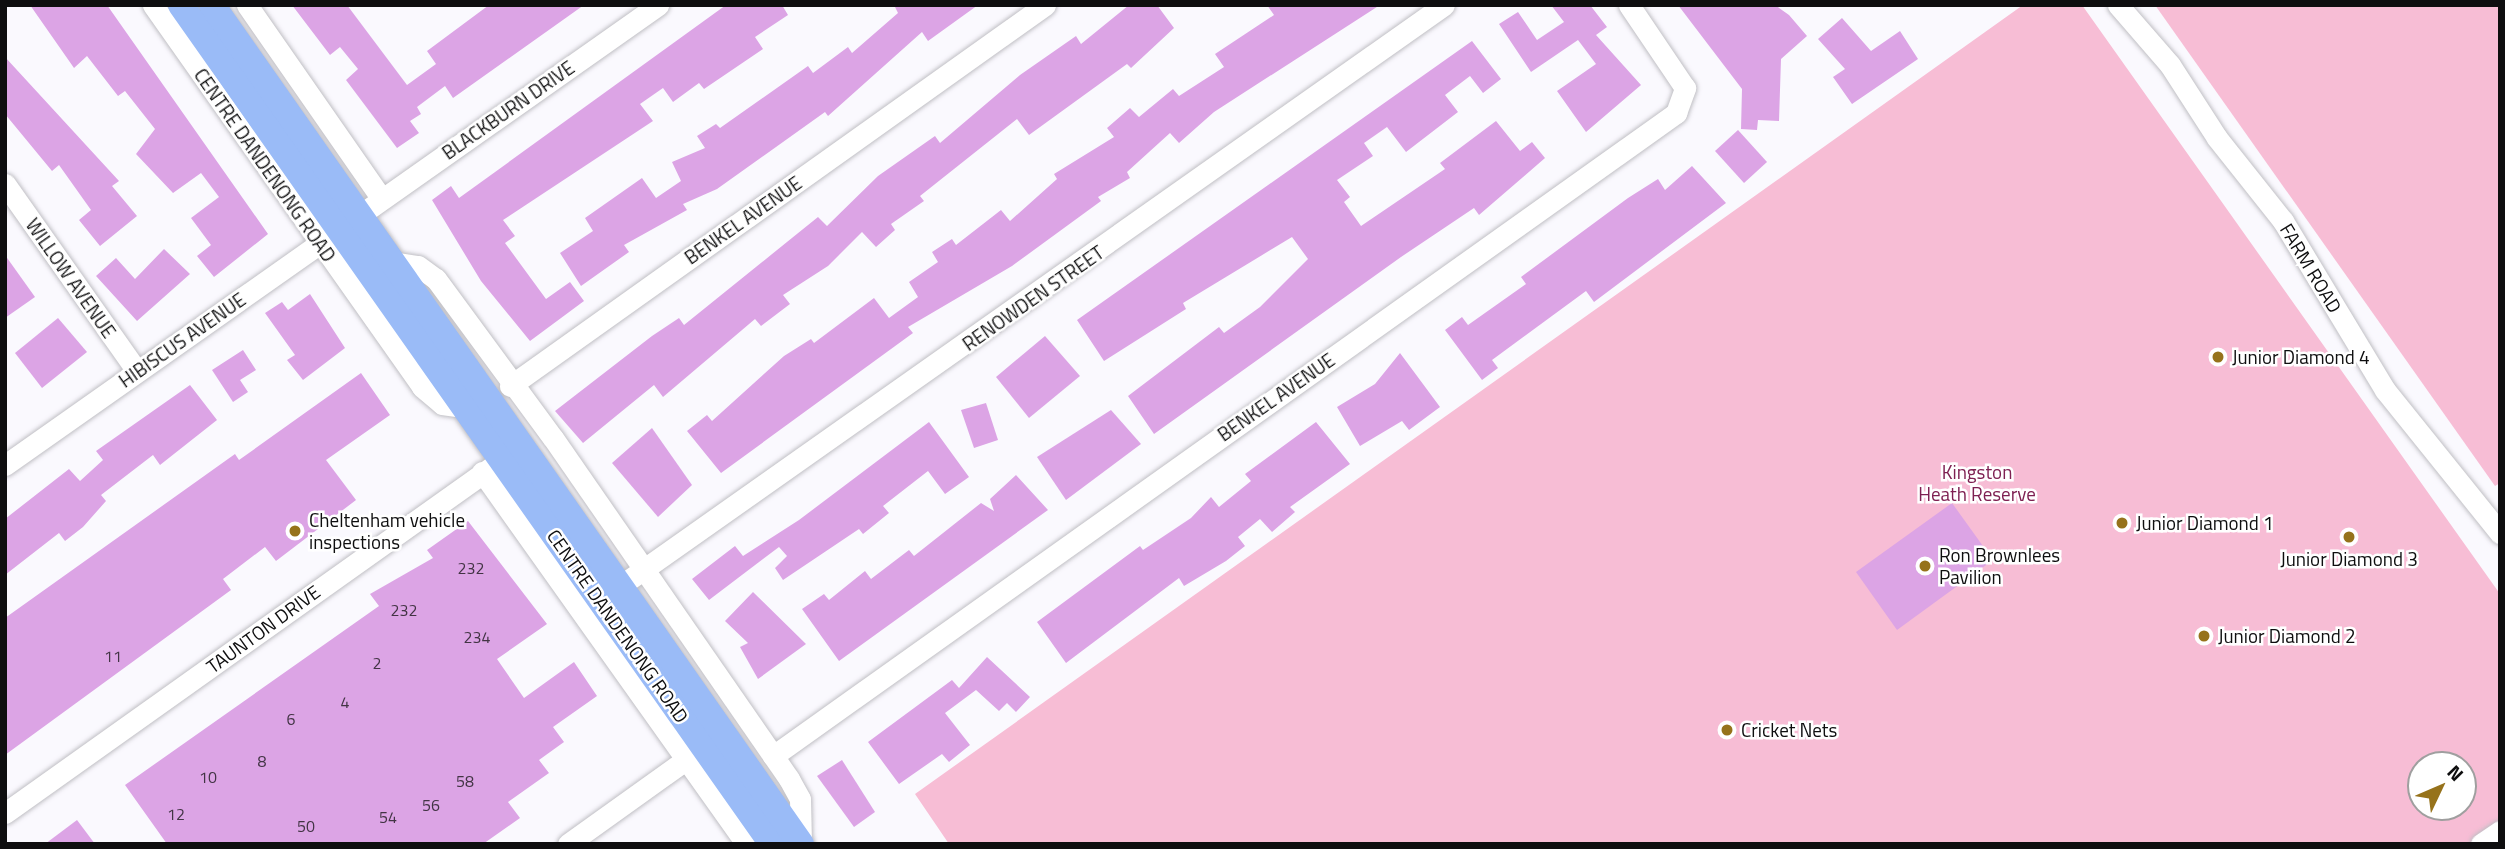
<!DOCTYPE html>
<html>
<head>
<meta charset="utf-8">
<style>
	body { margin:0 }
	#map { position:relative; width:2505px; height:849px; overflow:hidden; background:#faf9fe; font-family:"Titillium Web",sans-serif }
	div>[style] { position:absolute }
	.green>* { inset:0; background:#f7bdd5 }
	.building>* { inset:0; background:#dca4e5 }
	.roads { filter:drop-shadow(0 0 2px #c0bfc4) drop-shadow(0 0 2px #c0bfc4) }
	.minor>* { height:21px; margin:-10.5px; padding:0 10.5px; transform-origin:10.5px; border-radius:10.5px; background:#fff }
	.major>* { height:26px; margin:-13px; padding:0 13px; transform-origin:13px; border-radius:13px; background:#9abbf7 }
	.dots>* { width:19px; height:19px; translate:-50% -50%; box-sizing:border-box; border:4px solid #fff; border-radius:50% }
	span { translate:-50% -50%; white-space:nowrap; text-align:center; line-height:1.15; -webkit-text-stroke:5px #fff; paint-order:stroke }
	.number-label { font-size:16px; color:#423444 }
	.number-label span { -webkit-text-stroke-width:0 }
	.street-label { font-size:19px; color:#0e0e0f }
	.poi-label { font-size:19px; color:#0e0e0f }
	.left { translate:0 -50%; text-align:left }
	.park-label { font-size:19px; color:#7e2052 }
	.frame { position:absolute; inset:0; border:7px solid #0e0e0f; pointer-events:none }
	.north { position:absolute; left:2407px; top:751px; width:70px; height:70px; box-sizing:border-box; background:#fff; border:2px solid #9f9f9f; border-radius:50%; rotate:46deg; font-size:19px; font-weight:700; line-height:28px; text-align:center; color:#0e0e0f }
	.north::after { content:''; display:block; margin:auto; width:24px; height:32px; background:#96721b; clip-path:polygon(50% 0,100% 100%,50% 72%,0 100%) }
</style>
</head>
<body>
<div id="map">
	<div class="green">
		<i style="clip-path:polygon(evenodd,2023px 5px,2082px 5px,2500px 594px,2500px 844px,949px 844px,915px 794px,2023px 5px,2421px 765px,2463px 765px,2463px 807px,2421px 807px,2421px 765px)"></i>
		<i style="clip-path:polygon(2155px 5px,2500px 5px,2500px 483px,2495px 486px)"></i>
	</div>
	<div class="building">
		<i style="clip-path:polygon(30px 5px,107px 5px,268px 234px,214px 277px,197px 256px,211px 245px,191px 218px,219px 197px,201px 173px,173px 193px,136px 154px,155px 129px,125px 91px,118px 96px,87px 56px,74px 68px)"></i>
		<i style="clip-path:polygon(292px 5px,347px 5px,407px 85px,436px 64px,427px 51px,489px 5px,584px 5px,453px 98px,445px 86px,417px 107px,421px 114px,410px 121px,419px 133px,397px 148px,346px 80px,358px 69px,340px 47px,330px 55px)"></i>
		<i style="clip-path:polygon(726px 5px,782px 5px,788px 15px,755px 37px,763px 49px,704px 89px,699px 83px,673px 102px,663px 88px,640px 104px,653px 121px,503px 220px,515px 236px,505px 243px,546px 299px,570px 282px,584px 301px,530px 341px,481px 281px,432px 200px,451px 186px,459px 198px)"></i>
		<i style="clip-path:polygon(894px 5px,978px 5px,928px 41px,922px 32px,828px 116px,825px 112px,717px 189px,683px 204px,687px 210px,624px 245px,629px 252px,581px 286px,560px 253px,593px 231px,585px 218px,642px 178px,656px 198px,681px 181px,672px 162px,705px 148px,697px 136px,716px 124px,720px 128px,808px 66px,813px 73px,848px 47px,852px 53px,898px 13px)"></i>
		<i style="clip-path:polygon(1129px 5px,1157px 5px,1174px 28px,1131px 68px,1127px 64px,1029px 135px,1017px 119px,920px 196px,924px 201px,891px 224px,895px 230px,876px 247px,862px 232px,828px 266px,783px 295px,790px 304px,761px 326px,755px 319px,663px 397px,654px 385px,583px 443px,555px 411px,652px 336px,679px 318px,684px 325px,818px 217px,827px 226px,878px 176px,935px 136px,940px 143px,1020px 75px,1076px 36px,1081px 44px)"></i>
		<i style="clip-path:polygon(1267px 5px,1380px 5px,1214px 112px,1179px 143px,1170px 133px,1127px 172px,1130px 178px,1098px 197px,1101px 201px,1012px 266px,908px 327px,913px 333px,721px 473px,687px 431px,707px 415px,712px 421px,784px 356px,811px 339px,814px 343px,874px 298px,889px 318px,918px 297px,909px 282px,938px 262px,932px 252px,952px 239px,956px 245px,1001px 210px,1010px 221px,1057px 179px,1054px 174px,1114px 137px,1107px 128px,1130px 108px,1139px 117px,1173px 89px,1179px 96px,1224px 67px,1215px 54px,1274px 15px)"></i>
		<i style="clip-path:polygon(1551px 5px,1590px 5px,1607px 27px,1596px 35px,1641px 85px,1586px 132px,1557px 91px,1596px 64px,1578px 40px,1531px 72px,1499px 24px,1518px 12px,1537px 40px,1564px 22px)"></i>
		<i style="clip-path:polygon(1678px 5px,1775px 5px,1789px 15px,1807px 36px,1781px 59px,1779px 121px,1758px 120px,1757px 130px,1741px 129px,1742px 89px)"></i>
		<i style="clip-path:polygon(1842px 18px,1871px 51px,1900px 31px,1918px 59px,1852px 104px,1833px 77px,1845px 69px,1818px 39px)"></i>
		<i style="clip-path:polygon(1472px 41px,1501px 79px,1483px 93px,1470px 76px,1445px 95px,1458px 112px,1406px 152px,1387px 127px,1364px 143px,1373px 156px,1337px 180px,1350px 197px,1344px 202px,1361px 226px,1445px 169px,1440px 163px,1496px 121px,1520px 151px,1532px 142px,1545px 158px,1479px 215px,1474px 208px,1401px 257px,1154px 434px,1128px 396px,1219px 327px,1224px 333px,1260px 307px,1308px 259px,1292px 237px,1183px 303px,1186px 309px,1104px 361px,1077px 320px)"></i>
		<i style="clip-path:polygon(5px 57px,119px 181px,112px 186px,137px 216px,100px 246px,79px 220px,91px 210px,59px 165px,52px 171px,5px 114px)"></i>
		<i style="clip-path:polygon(1738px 130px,1767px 162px,1744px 183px,1715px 151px)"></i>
		<i style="clip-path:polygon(1692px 166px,1726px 203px,1594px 302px,1586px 291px,1492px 360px,1498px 368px,1482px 380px,1445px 330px,1462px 317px,1468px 325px,1526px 284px,1521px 277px,1628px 198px,1658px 179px,1665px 190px)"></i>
		<i style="clip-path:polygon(164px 249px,190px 274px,137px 321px,96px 276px,116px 258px,135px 279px)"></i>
		<i style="clip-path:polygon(5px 255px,35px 297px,5px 318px)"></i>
		<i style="clip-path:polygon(310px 294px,345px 348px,303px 380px,287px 360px,295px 355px,265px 313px,282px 302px,288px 310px)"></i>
		<i style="clip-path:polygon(58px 318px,87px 352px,42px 388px,15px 353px)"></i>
		<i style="clip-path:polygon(1045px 336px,1080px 376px,1029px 418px,996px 377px)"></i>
		<i style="clip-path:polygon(243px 350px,256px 370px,240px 380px,248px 392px,233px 402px,212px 370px)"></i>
		<i style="clip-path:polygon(1400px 353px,1440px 407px,1409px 430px,1402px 421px,1360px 446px,1337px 407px,1375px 384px)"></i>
		<i style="clip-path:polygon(361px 373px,390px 415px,326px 460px,356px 500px,276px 561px,265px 547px,223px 579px,231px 590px,5px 755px,5px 618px,235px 454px,239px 460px)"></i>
		<i style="clip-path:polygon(190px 385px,217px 420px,160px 465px,153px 455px,101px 495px,106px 501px,83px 527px,65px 541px,59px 533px,5px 575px,5px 519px,69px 469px,80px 481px,103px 460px,96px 451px)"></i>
		<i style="clip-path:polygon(986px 403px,998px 440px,974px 448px,961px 410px)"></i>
		<i style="clip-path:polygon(1111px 410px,1141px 444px,1066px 500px,1037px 457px)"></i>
		<i style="clip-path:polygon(929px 422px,969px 477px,945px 494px,928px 471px,883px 506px,889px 513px,863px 534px,859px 529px,783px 580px,775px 568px,787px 556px,779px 547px,709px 600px,692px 579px,735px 546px,743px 556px,799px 520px)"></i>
		<i style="clip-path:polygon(1316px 422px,1350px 464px,1290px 507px,1295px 512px,1272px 532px,1260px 519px,1238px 537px,1245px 546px,1226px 561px,1184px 586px,1179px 578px,1066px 663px,1037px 622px,1140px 546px,1143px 550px,1191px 518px,1211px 497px,1219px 507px,1251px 481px,1245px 474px)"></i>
		<i style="clip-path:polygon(652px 428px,692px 485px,658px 517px,612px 463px)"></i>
		<i style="clip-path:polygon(1016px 475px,1048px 510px,839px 661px,802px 609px,824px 594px,829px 600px,865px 571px,871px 579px,909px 550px,914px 556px,981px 503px,994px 511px,990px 499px)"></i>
		<i style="clip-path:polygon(1952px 503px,1993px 560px,1897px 630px,1856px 572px)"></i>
		<i style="clip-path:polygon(468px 521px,547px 624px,497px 659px,524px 698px,574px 662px,597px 696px,553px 727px,564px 742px,539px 760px,549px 773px,508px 802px,520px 818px,483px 844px,167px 844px,125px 785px,379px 606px,370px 594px,433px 558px,427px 550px)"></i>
		<i style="clip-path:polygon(753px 592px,806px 644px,758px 679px,740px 647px,748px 643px,725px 621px)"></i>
		<i style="clip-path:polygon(987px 657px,1030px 697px,1016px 712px,1007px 703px,999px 711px,976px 690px,945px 713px,970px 745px,949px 762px,942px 754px,899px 784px,868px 742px,952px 680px,959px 688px)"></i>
		<i style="clip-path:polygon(842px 760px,875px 812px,854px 827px,817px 776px)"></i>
		<i style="clip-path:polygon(77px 820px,95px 844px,45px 844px)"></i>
	</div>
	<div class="roads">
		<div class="minor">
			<i style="left:153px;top:5px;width:467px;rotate:54.8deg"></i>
			<i style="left:422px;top:387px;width:26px;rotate:40deg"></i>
			<i style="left:442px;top:404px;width:22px;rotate:8deg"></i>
			<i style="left:247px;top:5px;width:236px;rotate:55.2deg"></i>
			<i style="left:2118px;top:5px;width:79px;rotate:49.1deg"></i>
			<i style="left:2170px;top:65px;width:87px;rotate:57.2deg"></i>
			<i style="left:2217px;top:138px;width:106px;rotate:51.5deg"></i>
			<i style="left:2283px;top:221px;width:197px;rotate:58.9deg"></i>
			<i style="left:2385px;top:390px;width:184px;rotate:51.2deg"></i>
			<i style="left:5px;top:184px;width:229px;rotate:54.8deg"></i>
			<i style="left:392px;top:262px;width:26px;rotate:9deg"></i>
			<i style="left:418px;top:266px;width:22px;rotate:36deg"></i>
			<i style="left:436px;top:279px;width:197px;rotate:53.7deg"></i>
			<i style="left:553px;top:438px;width:415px;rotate:55.3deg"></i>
			<i style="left:789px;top:779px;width:23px;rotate:61deg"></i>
			<i style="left:800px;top:799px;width:45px;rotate:88.7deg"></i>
			<i style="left:510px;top:386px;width:657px;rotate:-35.46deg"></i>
			<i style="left:5px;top:465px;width:799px;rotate:-35.16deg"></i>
			<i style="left:482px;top:472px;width:456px;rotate:54.6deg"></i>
			<i style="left:620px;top:586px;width:1008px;rotate:-35.19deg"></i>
			<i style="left:773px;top:756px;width:1109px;rotate:-35.45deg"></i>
			<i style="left:1676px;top:113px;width:27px;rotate:-70deg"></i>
			<i style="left:1685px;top:88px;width:100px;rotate:-124deg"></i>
			<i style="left:5px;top:813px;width:625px;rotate:-35.42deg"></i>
			<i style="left:568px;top:844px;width:156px;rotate:-35.6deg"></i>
			<i style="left:2481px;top:844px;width:23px;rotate:-34deg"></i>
		</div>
		<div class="major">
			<i style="left:181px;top:5px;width:1026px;rotate:54.84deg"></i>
			<i style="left:212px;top:5px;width:1025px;rotate:54.93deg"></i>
		</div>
	</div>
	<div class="dots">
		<i style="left:2218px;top:357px;background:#96721b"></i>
		<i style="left:2122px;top:523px;background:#96721b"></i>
		<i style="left:295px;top:531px;background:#96721b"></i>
		<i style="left:2349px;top:537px;background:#96721b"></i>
		<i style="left:1925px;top:566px;background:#96721b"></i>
		<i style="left:2204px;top:636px;background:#96721b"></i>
		<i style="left:1727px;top:730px;background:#96721b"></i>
	</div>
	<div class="number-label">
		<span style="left:471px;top:568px">232</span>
		<span style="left:404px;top:610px">232</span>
		<span style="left:477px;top:637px">234</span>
		<span style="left:113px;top:656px">11</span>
		<span style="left:377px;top:663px">2</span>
		<span style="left:345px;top:702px">4</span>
		<span style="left:291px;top:719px">6</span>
		<span style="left:262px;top:761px">8</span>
		<span style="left:208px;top:777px">10</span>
		<span style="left:465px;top:781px">58</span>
		<span style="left:431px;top:805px">56</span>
		<span style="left:176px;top:814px">12</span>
		<span style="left:388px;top:817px">54</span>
		<span style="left:306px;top:826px">50</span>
	</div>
	<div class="street-label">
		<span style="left:508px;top:110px;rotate:-35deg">BLACKBURN DRIVE</span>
		<span style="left:265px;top:165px;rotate:55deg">CENTRE DANDENONG ROAD</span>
		<span style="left:743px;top:220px;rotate:-35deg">BENKEL AVENUE</span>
		<span style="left:2311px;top:268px;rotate:59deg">FARM ROAD</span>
		<span style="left:71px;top:278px;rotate:55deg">WILLOW AVENUE</span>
		<span style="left:1033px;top:298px;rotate:-35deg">RENOWDEN STREET</span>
		<span style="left:182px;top:340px;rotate:-35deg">HIBISCUS AVENUE</span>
		<span style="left:1276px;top:397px;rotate:-35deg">BENKEL AVENUE</span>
		<span style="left:618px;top:626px;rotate:55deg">CENTRE DANDENONG ROAD</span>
		<span style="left:263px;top:629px;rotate:-36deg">TAUNTON DRIVE</span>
	</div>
	<div class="poi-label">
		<span class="left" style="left:2232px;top:357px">Junior Diamond 4</span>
		<span class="left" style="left:309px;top:531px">Cheltenham vehicle<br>inspections</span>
		<span class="left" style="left:2136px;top:523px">Junior Diamond 1</span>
		<span class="left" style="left:1939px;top:566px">Ron Brownlees<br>Pavilion</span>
		<span style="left:2349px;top:559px">Junior Diamond 3</span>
		<span class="left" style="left:2218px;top:636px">Junior Diamond 2</span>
		<span class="left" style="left:1741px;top:730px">Cricket Nets</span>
	</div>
	<div class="park-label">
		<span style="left:1977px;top:483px">Kingston<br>Heath Reserve</span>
	</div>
	<div class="frame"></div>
	<div class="north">N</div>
</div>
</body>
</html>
